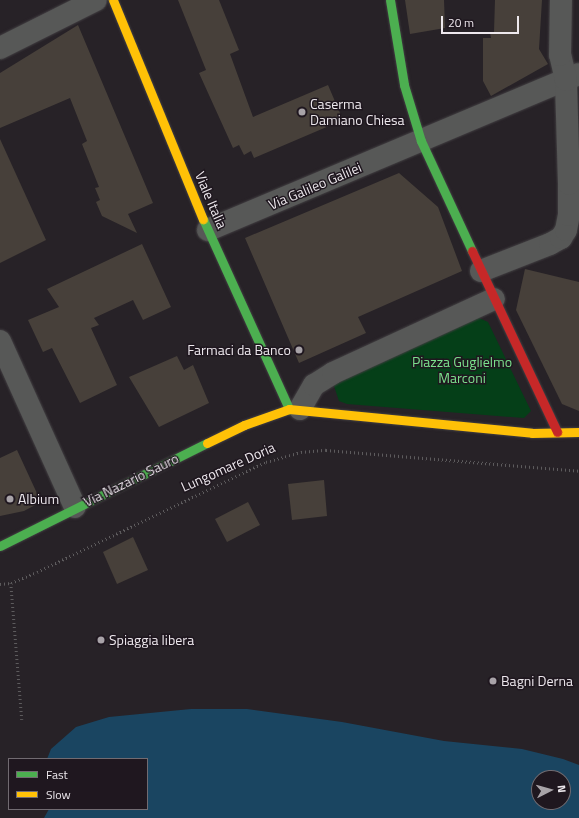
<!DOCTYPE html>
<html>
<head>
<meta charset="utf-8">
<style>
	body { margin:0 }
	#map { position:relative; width:579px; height:818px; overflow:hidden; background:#272227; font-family:"Titillium Web",sans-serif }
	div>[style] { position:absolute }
	.green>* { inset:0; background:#053f18 }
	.water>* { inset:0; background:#1a4561 }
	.building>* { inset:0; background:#47403a }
	.path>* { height:2.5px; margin-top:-1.25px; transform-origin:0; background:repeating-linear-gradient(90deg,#5d5b5d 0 1px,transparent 0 4px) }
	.roads { filter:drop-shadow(0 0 1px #423f42) drop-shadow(0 0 1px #423f42) }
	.street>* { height:22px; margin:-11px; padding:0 11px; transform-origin:11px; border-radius:11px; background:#575857 }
	.fast>* { height:9px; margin:-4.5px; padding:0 4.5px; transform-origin:4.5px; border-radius:4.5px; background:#4caf50 }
	.slow>* { height:9px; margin:-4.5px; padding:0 4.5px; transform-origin:4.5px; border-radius:4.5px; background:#ffc107 }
	.jam>* { height:9px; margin:-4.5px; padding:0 4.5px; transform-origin:4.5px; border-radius:4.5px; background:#c62828 }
	.dots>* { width:11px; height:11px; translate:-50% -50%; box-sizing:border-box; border:2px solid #1f171f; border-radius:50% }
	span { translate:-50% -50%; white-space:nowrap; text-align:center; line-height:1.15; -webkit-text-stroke:3px #1f171f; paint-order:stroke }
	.poi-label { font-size:14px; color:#ede8ed }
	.left { translate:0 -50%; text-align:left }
	.right { translate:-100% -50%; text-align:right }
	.street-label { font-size:14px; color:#ede8ed }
	.park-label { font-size:14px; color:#7be28d }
	.legend { position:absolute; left:8px; top:758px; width:140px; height:52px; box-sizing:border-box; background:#1f171f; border:1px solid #716b71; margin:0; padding:5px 7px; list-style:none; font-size:12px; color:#ede8ed }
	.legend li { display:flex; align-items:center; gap:8px; height:20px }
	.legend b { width:20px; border:1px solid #716b71 }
	.north { position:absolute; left:531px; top:770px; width:40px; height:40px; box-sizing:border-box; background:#1f171f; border:1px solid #716b71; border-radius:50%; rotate:84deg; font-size:11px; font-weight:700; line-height:16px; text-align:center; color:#ede8ed }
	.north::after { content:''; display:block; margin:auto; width:14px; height:18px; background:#a8a3a8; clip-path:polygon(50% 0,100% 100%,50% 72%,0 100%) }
	.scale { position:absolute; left:441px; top:16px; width:78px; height:18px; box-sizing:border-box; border:2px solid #ede8ed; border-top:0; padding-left:5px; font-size:12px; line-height:14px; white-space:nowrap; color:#ede8ed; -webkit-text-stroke:3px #1f171f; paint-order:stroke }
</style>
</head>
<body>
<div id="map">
	<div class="green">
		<i style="clip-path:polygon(479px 318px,488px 322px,531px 411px,524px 418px,347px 404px,339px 401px,334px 386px,338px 380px,467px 321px)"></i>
	</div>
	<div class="water">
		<i style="clip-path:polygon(evenodd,191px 709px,247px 709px,342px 722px,444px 741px,522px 749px,563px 759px,579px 765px,579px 818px,44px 818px,49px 809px,147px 809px,147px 759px,47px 759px,51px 749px,76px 727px,109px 717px,191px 709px,539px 778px,563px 778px,563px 802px,539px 802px,539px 778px)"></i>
	</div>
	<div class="building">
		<i style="clip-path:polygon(178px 0,219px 0,239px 50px,230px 54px,253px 117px,328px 85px,343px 120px,254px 158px,251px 151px,244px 155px,239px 145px,233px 148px,199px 73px,206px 70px)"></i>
		<i style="clip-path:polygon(405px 0,444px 0,445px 28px,410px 34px)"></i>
		<i style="clip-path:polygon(495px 0,542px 0,539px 49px,548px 64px,491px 96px,483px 81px,483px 38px,491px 38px,490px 32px,494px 32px)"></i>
		<i style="clip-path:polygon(78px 25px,153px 203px,128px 214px,137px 233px,102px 216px,96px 202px,100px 200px,95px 188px,99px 187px,82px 144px,87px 141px,70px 98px,0 128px,0 73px)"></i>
		<i style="clip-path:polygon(0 139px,46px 240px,0 263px)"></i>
		<i style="clip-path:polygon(399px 173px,438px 207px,462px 271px,358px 317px,366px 333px,299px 363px,245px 238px)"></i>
		<i style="clip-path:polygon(142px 244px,171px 307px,143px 320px,133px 300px,94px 318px,99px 325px,91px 328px,117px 385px,80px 403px,52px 348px,43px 352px,28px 320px,59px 307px,47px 289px)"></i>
		<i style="clip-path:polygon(525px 269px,579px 282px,579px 411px,562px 404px,516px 310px)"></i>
		<i style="clip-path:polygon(177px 356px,184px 370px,193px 365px,209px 403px,159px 427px,129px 377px)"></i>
		<i style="clip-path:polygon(17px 450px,41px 502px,24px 511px,0 516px,0 458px)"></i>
		<i style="clip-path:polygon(324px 480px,327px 516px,292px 520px,288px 484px)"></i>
		<i style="clip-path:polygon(248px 502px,260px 525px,227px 542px,215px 519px)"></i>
		<i style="clip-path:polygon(133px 537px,148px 570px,117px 584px,103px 552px)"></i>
	</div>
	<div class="path">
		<i style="left:11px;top:583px;width:137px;rotate:85.4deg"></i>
		<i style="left:0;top:584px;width:11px;rotate:-5deg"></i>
		<i style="left:11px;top:583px;width:28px;rotate:-23deg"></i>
		<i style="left:37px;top:572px;width:254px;rotate:-25.7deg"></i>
		<i style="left:266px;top:462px;width:36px;rotate:-16deg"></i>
		<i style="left:301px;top:452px;width:25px;rotate:-5deg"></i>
		<i style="left:326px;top:450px;width:254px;rotate:4.7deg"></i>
	</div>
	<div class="roads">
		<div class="street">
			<i style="left:0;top:48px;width:107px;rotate:-26.6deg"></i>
			<i style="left:208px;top:230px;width:402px;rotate:-22.8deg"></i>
			<i style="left:481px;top:271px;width:74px;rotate:-21.4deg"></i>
			<i style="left:550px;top:244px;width:13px;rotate:-29deg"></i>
			<i style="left:561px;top:238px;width:9px;rotate:-58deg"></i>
			<i style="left:566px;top:230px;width:15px;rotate:-79deg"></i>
			<i style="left:569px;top:215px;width:31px;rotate:-90deg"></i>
			<i style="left:569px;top:184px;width:104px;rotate:-91.7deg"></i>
			<i style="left:566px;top:80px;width:26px;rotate:-103deg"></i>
			<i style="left:560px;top:55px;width:55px;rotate:-89deg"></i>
			<i style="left:0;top:341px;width:182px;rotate:65.7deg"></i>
			<i style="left:300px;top:409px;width:28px;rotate:-60deg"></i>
			<i style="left:314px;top:385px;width:22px;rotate:-32deg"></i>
			<i style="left:333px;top:373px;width:177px;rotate:-24.7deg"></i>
		</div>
		<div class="fast">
			<i style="left:390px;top:0;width:86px;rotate:80.6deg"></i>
			<i style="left:404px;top:85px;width:59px;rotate:73.1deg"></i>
			<i style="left:421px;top:141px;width:121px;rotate:65.1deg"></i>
			<i style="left:203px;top:219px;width:209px;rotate:65.6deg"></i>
			<i style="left:0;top:546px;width:231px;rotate:-26.5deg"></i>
		</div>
		<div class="slow">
			<i style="left:113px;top:0;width:237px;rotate:67.7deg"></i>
			<i style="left:207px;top:443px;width:41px;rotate:-25.9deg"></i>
			<i style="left:244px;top:425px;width:48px;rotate:-19.6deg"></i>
			<i style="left:289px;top:409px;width:244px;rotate:5.6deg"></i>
			<i style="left:532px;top:433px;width:47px;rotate:-1.2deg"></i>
		</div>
		<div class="jam">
			<i style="left:472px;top:251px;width:200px;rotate:64.8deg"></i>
		</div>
	</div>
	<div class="dots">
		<i style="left:302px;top:112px;background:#a8a3a8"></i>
		<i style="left:299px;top:350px;background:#a8a3a8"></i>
		<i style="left:10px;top:499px;background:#a8a3a8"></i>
		<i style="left:101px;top:640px;background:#a8a3a8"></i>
		<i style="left:493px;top:681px;background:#a8a3a8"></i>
	</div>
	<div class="poi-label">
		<span class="left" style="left:310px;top:112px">Caserma<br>Damiano Chiesa</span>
		<span class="right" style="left:291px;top:350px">Farmaci da Banco</span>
		<span class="left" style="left:18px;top:499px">Albium</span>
		<span class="left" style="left:109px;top:640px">Spiaggia libera</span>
		<span class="left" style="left:501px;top:681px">Bagni Derna</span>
	</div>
	<div class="street-label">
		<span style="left:315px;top:186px;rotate:-23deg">Via Galileo Galilei</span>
		<span style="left:211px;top:200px;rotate:67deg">Viale Italia</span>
		<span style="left:228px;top:467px;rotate:-24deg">Lungomare Doria</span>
		<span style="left:131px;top:480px;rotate:-26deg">Via Nazario Sauro</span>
	</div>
	<div class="park-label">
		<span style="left:462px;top:370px">Piazza Guglielmo<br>Marconi</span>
	</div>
	<ul class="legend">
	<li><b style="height:5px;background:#4caf50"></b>Fast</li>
	<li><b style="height:5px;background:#ffc107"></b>Slow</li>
	</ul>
	<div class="north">N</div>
	<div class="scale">20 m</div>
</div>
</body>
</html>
